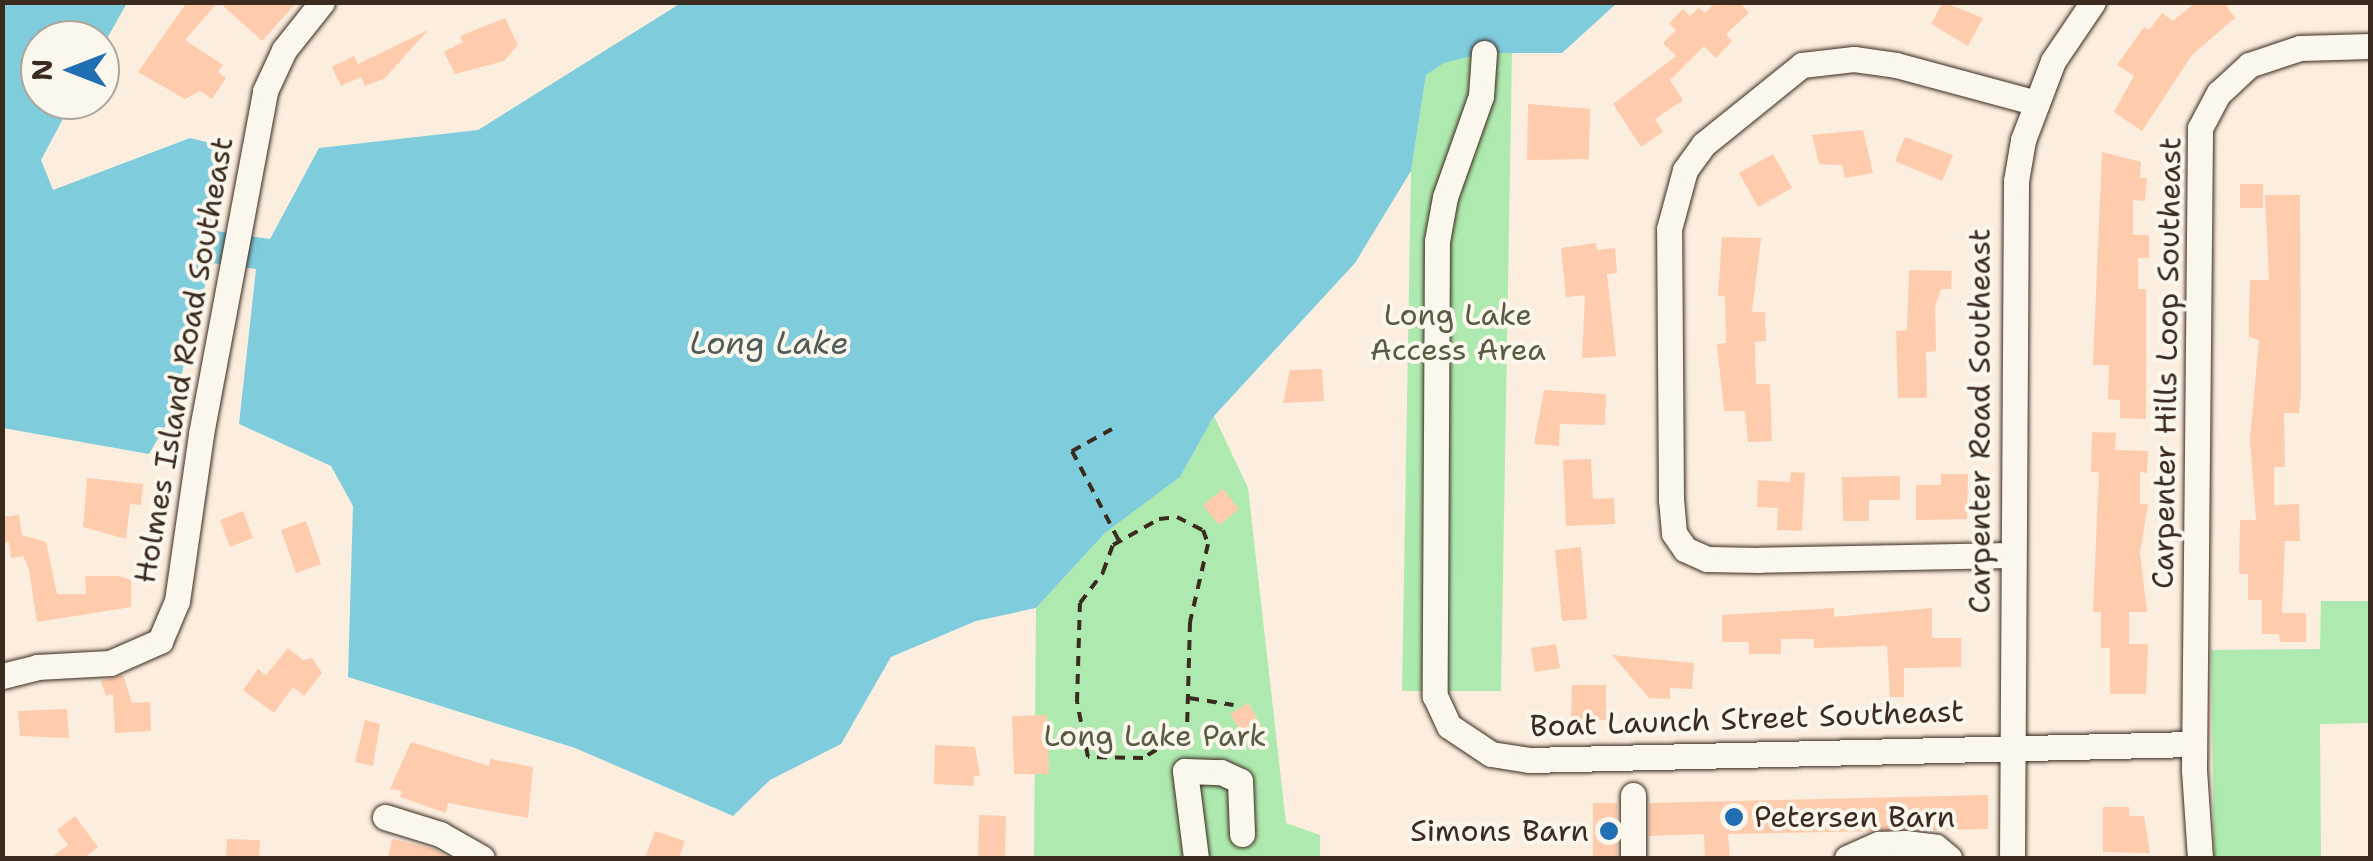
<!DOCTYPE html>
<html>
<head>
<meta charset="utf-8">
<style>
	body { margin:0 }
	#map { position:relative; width:2373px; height:861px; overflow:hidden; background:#fceedf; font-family:"Shantell Sans",sans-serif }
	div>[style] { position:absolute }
	.green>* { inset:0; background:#aeeaaf }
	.water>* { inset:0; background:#7fccdd }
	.building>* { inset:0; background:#fecbad }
	.path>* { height:4px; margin-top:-2px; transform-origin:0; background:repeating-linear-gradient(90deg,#3b2a1e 0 10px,transparent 0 18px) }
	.roads { filter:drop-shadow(0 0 2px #3b2a1e) drop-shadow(0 0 2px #3b2a1e) }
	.minor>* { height:25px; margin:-12.5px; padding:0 12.5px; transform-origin:12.5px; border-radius:12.5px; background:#fbf7ec }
	.dots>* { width:28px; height:28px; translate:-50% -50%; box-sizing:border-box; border:5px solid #fbf7ec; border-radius:50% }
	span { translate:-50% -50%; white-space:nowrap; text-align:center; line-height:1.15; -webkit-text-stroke:8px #fbf7ec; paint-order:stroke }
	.park-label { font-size:30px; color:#585a42 }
	.street-label { font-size:30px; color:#3b2a1e }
	.poi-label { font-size:30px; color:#3b2a1e }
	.left { translate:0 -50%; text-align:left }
	.right { translate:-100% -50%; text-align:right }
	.water-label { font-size:32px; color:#4f5b57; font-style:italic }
	.frame { position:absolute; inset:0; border:5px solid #3b2a1e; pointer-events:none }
	.north { position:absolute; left:20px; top:20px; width:100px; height:100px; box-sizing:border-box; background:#fbf7ec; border:2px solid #aea59a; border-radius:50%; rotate:270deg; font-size:28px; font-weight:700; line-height:40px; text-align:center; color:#3b2a1e }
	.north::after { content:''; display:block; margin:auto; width:35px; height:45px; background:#1f6fb2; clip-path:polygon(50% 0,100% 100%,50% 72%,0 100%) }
</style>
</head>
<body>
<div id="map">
	<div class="green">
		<i style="clip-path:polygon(1484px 53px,1512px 53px,1501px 691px,1402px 691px,1411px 171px,1426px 75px,1444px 63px)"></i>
		<i style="clip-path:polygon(1214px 416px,1248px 488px,1286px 823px,1320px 835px,1320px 858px,1034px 858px,1036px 608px,1105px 533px,1180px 477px)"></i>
		<i style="clip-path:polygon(2321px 601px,2370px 601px,2370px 723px,2320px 724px,2321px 858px,2214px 858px,2211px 650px,2320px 649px)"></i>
	</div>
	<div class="water">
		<i style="clip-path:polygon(2px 3px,127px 3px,100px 51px,100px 40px,40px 40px,40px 100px,73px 100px,41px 160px,53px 190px,190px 138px,219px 145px,216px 231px,270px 239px,319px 148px,478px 130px,681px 3px,1617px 3px,1562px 53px,1484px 53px,1444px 63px,1426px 75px,1411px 171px,1355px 263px,1214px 416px,1180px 477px,1105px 533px,1036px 608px,976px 621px,891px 657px,841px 744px,770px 780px,733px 816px,575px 748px,348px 677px,353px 506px,331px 466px,239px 424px,256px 269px,211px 263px,170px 418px,149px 454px,3px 428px)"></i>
	</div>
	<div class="building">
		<i style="clip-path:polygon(187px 2px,218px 2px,185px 40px,223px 65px,218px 72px,226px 78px,212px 99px,200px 91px,185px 99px,138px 72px)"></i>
		<i style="clip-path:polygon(219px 2px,297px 2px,262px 41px)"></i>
		<i style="clip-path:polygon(1716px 2px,1739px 2px,1749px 13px,1726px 34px,1732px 41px,1716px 58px,1704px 46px,1670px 80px,1683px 100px,1655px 119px,1663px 132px,1641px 147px,1613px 104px,1676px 56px,1663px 43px,1676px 30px,1669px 23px,1683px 9px,1690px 16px,1699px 8px,1705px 13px)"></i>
		<i style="clip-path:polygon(1943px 2px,1983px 18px,1968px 46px,1931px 24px)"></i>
		<i style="clip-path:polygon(2196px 2px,2224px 2px,2235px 18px,2192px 55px,2142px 131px,2114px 112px,2134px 76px,2117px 65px,2144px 27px,2149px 30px,2162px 13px,2173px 21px)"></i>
		<i style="clip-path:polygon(505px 18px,518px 45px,504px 61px,455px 74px,444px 52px,463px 42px,460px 36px)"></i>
		<i style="clip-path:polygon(428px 30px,385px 78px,365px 86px,361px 77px,341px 86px,332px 67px,354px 56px,358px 64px)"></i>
		<i style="clip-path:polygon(1528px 104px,1590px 109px,1589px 159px,1527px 160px)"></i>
		<i style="clip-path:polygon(1863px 130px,1873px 173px,1845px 178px,1842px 165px,1819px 164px,1812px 135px)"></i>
		<i style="clip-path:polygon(1905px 137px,1953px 155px,1942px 181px,1895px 161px)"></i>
		<i style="clip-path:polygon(2102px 152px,2141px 162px,2140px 178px,2147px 178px,2145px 201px,2133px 200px,2133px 235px,2149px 235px,2149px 258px,2138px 258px,2138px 289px,2146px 289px,2146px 419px,2120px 418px,2120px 400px,2108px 399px,2109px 365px,2093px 365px)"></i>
		<i style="clip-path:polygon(1773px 154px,1792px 188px,1758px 207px,1739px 173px)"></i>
		<i style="clip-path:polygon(2240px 184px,2263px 184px,2263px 208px,2240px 208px)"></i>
		<i style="clip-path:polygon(2265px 195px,2300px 195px,2301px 391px,2299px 413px,2284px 413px,2285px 467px,2274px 467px,2274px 505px,2299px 504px,2300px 541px,2285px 541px,2282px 613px,2306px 613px,2306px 642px,2280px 642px,2279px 634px,2262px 634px,2262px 600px,2248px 600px,2248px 574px,2239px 574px,2240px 520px,2256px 520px,2250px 439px,2259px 340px,2249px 337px,2249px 317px,2250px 280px,2269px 280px)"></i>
		<i style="clip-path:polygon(1722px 237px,1761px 238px,1752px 312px,1765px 312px,1766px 341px,1755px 342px,1756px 384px,1770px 384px,1772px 441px,1748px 442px,1745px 411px,1724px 411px,1717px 344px,1726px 343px,1725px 296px,1718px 296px)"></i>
		<i style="clip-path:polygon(1596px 243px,1597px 250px,1615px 248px,1617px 273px,1607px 274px,1616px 356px,1582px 358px,1585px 295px,1566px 297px,1561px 248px)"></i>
		<i style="clip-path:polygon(1909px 270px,1952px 271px,1951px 289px,1941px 289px,1935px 307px,1936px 351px,1926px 352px,1927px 398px,1898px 398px,1896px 331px,1907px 330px)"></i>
		<i style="clip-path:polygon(1322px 369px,1324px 401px,1283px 403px,1290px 370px)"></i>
		<i style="clip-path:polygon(1544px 390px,1606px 394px,1605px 425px,1560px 424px,1559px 446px,1534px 444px)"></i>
		<i style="clip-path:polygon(2092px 432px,2116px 433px,2115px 450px,2148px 451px,2147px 473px,2140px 472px,2140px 504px,2148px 504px,2140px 553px,2147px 612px,2129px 612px,2129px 644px,2148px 644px,2146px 694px,2110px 694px,2110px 648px,2101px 648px,2101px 612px,2093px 612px,2099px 472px,2091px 472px)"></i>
		<i style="clip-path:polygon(1591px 459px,1593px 499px,1614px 498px,1615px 524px,1566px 526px,1563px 460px)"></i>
		<i style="clip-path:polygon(1791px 472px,1805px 473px,1802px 531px,1777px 530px,1778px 508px,1757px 507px,1758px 480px,1790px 482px)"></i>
		<i style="clip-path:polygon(1941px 474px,1968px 474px,1967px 519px,1916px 520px,1916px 485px,1941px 485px)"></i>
		<i style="clip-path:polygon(1900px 476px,1900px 500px,1869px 500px,1869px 521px,1843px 521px,1842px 477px)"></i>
		<i style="clip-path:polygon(87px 478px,143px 484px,141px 505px,130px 504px,126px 539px,83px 527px)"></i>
		<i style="clip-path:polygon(1223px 489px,1239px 509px,1219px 525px,1203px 505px)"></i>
		<i style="clip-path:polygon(243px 511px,253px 538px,230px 547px,220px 520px)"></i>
		<i style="clip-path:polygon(19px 515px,22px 535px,46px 542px,57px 594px,86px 594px,85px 576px,119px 576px,131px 580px,131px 607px,37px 622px,29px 569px,23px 556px,11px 558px,9px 542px,2px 543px,2px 517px)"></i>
		<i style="clip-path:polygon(306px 521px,321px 564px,296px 573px,281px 530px)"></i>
		<i style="clip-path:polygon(1581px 547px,1587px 619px,1562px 621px,1555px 550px)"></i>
		<i style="clip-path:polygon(1834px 608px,1834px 617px,1932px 608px,1932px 638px,1961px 638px,1961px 667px,1904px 668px,1904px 697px,1890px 697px,1887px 646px,1814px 648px,1814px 639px,1781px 639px,1781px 654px,1749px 654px,1749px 642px,1722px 642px,1722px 615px)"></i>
		<i style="clip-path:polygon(1556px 644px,1560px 668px,1535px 672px,1531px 648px)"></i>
		<i style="clip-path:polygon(288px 648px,303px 660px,312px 658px,322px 673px,304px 696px,293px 687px,274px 713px,243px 690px,258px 669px,266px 675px)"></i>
		<i style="clip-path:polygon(1612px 655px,1694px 663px,1692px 689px,1670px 688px,1670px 699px,1649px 698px)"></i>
		<i style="clip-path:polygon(123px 675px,132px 703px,150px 702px,151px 731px,115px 733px,113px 694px,106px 696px,101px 681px)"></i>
		<i style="clip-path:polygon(1572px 685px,1606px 685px,1606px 720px,1571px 720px)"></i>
		<i style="clip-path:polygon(1248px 703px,1262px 727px,1245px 738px,1230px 714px)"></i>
		<i style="clip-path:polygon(67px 709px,69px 738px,20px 736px,18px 711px)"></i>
		<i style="clip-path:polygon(1047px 715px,1049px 774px,1014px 774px,1012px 716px)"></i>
		<i style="clip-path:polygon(365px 720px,380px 724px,373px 766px,355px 762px)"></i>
		<i style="clip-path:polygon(411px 742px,489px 766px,490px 759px,533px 767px,528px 818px,448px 803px,446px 813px,400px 797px,402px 791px,390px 789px)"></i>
		<i style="clip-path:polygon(935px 745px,975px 747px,980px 776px,974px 776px,973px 786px,934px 784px)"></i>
		<i style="clip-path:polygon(1988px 795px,1988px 829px,1728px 834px,1730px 858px,1705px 858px,1704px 834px,1649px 836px,1649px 803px)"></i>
		<i style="clip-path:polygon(1593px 803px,1617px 803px,1617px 858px,1593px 858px)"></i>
		<i style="clip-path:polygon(2103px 807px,2129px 807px,2129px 816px,2144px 816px,2150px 853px,2103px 852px)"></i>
		<i style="clip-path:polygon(979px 815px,1006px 816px,1005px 858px,978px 858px)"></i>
		<i style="clip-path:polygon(75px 816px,98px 847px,84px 858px,51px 858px,68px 845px,57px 830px)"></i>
		<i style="clip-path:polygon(655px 831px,685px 841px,679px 858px,645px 858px)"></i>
		<i style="clip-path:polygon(227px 839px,260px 840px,259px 858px,226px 858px)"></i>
		<i style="clip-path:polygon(392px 839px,434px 849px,449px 858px,388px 858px)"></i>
	</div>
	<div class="path">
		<i style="left:1112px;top:429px;width:46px;rotate:151.2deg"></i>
		<i style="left:1072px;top:451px;width:102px;rotate:62.4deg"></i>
		<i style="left:1177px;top:517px;width:29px;rotate:27deg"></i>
		<i style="left:1203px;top:530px;width:15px;rotate:70deg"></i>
		<i style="left:1208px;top:544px;width:80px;rotate:103deg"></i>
		<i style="left:1190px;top:622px;width:109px;rotate:91.6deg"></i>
		<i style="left:1187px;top:731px;width:52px;rotate:148.5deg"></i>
		<i style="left:1143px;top:758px;width:55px;rotate:-179deg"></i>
		<i style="left:1088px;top:757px;width:56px;rotate:-101.3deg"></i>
		<i style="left:1077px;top:702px;width:99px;rotate:-88.3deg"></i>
		<i style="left:1080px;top:603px;width:39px;rotate:-53deg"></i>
		<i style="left:1103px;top:572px;width:29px;rotate:-70deg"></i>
		<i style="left:1113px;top:545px;width:53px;rotate:-29.5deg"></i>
		<i style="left:1159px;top:519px;width:18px;rotate:-6deg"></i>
		<i style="left:1189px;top:698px;width:45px;rotate:9deg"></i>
		<i style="left:1165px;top:739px;width:17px;rotate:59deg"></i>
	</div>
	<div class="roads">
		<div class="minor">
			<i style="left:1484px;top:53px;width:43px;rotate:94deg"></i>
			<i style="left:1481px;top:96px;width:107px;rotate:109.6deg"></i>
			<i style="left:1445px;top:197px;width:45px;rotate:100.3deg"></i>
			<i style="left:1437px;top:241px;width:455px;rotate:90.3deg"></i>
			<i style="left:1435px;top:696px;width:33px;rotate:65deg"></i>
			<i style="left:1449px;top:726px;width:50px;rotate:33.7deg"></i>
			<i style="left:1491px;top:754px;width:38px;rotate:9deg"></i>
			<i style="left:1529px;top:760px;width:665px;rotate:-1.38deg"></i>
			<i style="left:2011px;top:555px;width:252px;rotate:178.9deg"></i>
			<i style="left:1759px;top:560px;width:52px;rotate:-178.9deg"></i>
			<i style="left:1707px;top:559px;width:24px;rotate:-156deg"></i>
			<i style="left:1685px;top:549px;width:19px;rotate:-125deg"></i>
			<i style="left:1674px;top:533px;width:33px;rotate:-95deg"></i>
			<i style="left:1671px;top:500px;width:271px;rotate:-90.4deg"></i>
			<i style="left:1669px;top:229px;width:61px;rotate:-74.8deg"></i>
			<i style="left:1685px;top:170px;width:32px;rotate:-54deg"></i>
			<i style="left:1704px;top:144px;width:126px;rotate:-38.9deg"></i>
			<i style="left:1802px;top:65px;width:52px;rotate:-6.6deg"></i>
			<i style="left:1854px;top:59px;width:42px;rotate:8.1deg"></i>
			<i style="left:1896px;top:65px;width:146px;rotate:15.1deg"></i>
			<i style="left:2px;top:676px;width:36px;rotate:-14deg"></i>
			<i style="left:37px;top:667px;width:73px;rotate:-3.1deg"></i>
			<i style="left:110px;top:663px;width:55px;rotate:-23.7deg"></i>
			<i style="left:160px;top:641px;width:43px;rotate:-67deg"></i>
			<i style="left:177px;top:601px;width:169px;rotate:-81.8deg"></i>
			<i style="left:201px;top:434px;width:349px;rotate:-79.4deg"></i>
			<i style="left:265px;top:91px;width:45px;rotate:-65.1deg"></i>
			<i style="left:284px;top:50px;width:61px;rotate:-51.6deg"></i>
			<i style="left:1633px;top:795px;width:63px;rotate:90deg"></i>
			<i style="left:385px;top:817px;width:58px;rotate:17.2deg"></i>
			<i style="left:440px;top:834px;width:48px;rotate:29.7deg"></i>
			<i style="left:1196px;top:858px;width:88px;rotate:-97.2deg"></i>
			<i style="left:1185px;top:771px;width:36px;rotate:2deg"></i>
			<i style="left:1221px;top:772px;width:21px;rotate:25deg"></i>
			<i style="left:1240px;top:781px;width:53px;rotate:87.8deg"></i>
			<i style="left:1847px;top:858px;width:35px;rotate:-24deg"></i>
			<i style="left:1879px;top:844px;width:26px;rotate:-2deg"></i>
			<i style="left:1905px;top:843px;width:31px;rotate:7deg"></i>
			<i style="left:1936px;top:847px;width:17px;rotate:40deg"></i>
			<i style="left:2012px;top:858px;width:677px;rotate:-89.66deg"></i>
			<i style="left:2016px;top:181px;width:42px;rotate:-80.3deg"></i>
			<i style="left:2023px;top:140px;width:85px;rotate:-69.2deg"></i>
			<i style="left:2053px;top:61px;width:71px;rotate:-55.9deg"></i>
			<i style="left:2200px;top:858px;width:89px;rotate:-93.9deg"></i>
			<i style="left:2194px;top:769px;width:641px;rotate:-89.46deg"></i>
			<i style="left:2200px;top:128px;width:40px;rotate:-62deg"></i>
			<i style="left:2219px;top:93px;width:41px;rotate:-43deg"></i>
			<i style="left:2249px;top:65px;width:54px;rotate:-18.4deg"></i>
			<i style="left:2300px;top:48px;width:70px;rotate:-1.6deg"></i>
		</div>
	</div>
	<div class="dots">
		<i style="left:1734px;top:817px;background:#1f6fb2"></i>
		<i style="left:1609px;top:831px;background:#1f6fb2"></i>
	</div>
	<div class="park-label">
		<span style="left:1458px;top:332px">Long Lake<br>Access Area</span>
		<span style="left:1155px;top:736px">Long Lake Park</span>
	</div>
	<div class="street-label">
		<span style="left:184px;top:360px;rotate:-80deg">Holmes Island Road Southeast</span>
		<span style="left:2167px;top:363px;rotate:-89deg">Carpenter Hills Loop Southeast</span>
		<span style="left:1980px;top:421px;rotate:-90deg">Carpenter Road Southeast</span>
		<span style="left:1747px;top:719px;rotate:-2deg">Boat Launch Street Southeast</span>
	</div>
	<div class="poi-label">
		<span class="left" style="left:1754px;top:817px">Petersen Barn</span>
		<span class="right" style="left:1589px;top:831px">Simons Barn</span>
	</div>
	<div class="water-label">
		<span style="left:769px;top:343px">Long Lake</span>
	</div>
	<div class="frame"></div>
	<div class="north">N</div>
</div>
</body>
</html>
